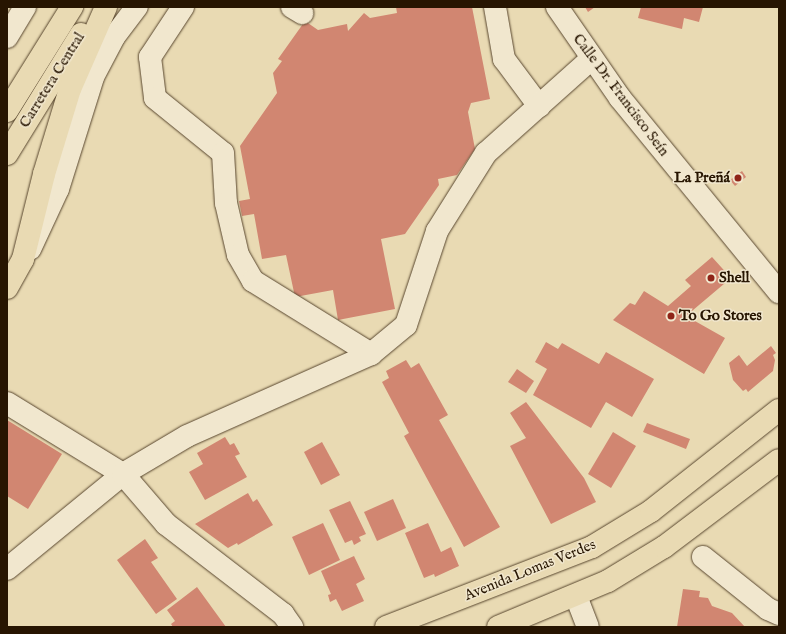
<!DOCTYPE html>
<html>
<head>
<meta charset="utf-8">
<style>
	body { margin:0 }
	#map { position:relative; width:786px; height:634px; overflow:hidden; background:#e9dab3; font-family:"IM FELL English",serif }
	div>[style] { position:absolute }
	.building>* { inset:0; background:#d18671 }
	.roads { filter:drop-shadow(0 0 1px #58462e) drop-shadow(0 0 1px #58462e) }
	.minor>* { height:22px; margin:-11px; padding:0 11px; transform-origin:11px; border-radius:11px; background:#f1e7ce }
	.major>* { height:22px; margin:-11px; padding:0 11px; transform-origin:11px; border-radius:11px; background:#e9dab3 }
	.highway>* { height:22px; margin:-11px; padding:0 11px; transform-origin:11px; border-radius:11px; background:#e9dab3 }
	.dots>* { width:11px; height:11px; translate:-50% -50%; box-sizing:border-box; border:2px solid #f1e7ce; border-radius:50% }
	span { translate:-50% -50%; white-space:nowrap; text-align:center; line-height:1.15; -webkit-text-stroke:3px #f1e7ce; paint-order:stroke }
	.street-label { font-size:15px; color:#271501 }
	.poi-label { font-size:15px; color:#271501; font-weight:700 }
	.right { translate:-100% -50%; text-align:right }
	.left { translate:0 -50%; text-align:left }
	.frame { position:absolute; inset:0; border:8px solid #271501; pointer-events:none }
</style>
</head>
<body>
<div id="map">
	<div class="building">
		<i style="clip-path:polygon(396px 7px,472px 7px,490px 99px,471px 103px,468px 112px,475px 149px,457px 175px,438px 179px,439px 185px,405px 234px,381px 239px,395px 309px,338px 320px,333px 290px,295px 297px,286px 255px,262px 259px,254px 214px,242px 216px,239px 201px,250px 199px,240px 146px,277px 93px,273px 73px,282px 61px,278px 59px,305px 21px,318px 30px,347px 24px,348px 31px,364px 13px,370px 18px,397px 13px)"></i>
		<i style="clip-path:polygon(585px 7px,595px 7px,588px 12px)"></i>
		<i style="clip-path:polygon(641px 7px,703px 7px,699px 22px,684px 18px,682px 29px,638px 18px)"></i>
		<i style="clip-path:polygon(742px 171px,746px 177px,735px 186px,730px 180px)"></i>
		<i style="clip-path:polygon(712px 257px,731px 278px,686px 316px,725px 338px,704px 374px,613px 320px,630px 303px,635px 305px,644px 291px,668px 306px,691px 286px,685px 280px)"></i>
		<i style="clip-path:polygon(546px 342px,558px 349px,562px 343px,599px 364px,606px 352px,654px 379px,632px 417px,606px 402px,591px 428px,533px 395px,547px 369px,535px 362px)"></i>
		<i style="clip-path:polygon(771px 346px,776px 353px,773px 355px,775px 360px,773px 371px,748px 392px,746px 389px,743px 391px,733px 380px,729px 363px,739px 355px,747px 366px)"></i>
		<i style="clip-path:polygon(406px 360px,411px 368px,419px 363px,448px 415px,439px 420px,500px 527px,464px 547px,404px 436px,409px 433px,382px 382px,389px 378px,386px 371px)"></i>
		<i style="clip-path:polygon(517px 369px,534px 381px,526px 393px,508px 382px)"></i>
		<i style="clip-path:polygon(526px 402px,584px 478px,596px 502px,551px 524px,510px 446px,526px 438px,510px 413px)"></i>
		<i style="clip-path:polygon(7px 420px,62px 454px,28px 509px,7px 496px)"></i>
		<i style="clip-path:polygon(647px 423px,690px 439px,686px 449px,643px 432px)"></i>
		<i style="clip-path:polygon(613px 432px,636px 446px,611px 488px,588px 474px)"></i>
		<i style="clip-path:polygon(225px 437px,230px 445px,234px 443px,240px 454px,235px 456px,247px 477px,205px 500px,189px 472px,203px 464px,197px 453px)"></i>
		<i style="clip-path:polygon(322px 442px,340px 475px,321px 485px,304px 452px)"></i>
		<i style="clip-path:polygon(248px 493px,253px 502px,257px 499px,273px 525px,238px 545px,237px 543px,228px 548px,195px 524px)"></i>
		<i style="clip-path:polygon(393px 499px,406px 528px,377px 541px,364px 512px)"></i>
		<i style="clip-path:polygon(350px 501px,366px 534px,359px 537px,361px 541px,354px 545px,352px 540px,345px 543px,329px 510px)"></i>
		<i style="clip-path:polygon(323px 523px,340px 560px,309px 575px,292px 537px)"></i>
		<i style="clip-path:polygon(428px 523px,441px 552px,451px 547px,459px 566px,435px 577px,434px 574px,424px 578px,405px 533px)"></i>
		<i style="clip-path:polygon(145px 539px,158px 558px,151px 562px,177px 599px,156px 614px,117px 560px)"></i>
		<i style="clip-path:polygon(354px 556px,365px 579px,356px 584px,364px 601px,342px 611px,336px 599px,330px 602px,328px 595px,331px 594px,321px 571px)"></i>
		<i style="clip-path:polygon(197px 587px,226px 627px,173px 627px,171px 624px,175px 621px,167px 610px)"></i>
		<i style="clip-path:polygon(683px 589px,700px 591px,699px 597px,708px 598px,712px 606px,732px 613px,745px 627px,677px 627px)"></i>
	</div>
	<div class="roads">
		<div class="minor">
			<i style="left:183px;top:7px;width:60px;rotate:123.4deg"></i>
			<i style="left:150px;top:57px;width:41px;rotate:83deg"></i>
			<i style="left:155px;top:98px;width:87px;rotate:39deg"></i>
			<i style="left:223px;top:153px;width:50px;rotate:86.6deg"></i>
			<i style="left:226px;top:203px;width:53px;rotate:77deg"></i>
			<i style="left:238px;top:255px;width:30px;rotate:60deg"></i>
			<i style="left:253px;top:281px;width:139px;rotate:31.7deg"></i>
			<i style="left:292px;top:7px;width:12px;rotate:31deg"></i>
			<i style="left:495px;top:7px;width:53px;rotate:80.2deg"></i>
			<i style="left:504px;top:59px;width:59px;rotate:53.3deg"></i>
			<i style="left:557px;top:7px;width:111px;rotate:55.3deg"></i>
			<i style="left:620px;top:98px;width:251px;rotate:50.7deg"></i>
			<i style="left:7px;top:37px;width:35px;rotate:-59deg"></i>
			<i style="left:30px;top:249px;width:66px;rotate:-65deg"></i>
			<i style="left:58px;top:189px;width:117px;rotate:-72.6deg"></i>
			<i style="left:93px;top:77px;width:45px;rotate:-62.3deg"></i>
			<i style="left:114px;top:37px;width:38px;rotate:-53deg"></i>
			<i style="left:7px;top:403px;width:136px;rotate:31.5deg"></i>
			<i style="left:123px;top:474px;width:66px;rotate:49.3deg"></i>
			<i style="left:166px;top:524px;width:148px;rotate:37.6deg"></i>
			<i style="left:283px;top:614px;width:16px;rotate:55deg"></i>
			<i style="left:703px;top:557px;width:83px;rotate:38.7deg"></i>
			<i style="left:768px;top:609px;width:12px;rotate:24deg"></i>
			<i style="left:7px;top:569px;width:150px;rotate:-39.3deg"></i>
			<i style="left:123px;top:474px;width:74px;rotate:-30.7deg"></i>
			<i style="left:187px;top:436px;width:201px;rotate:-24deg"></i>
			<i style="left:371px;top:354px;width:45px;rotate:-39.6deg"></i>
			<i style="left:406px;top:325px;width:99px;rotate:-71.7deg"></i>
			<i style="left:437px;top:231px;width:92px;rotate:-57.9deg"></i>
			<i style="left:486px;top:153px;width:141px;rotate:-41.8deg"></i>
			<i style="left:576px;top:596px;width:33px;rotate:69deg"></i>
		</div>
		<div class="major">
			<i style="left:386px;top:627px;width:221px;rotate:-21.2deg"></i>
			<i style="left:592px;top:547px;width:69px;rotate:-31.4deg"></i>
			<i style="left:651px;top:511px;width:163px;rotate:-38.3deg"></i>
			<i style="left:498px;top:627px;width:119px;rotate:-22.7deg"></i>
			<i style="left:608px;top:581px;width:66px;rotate:-31.3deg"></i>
			<i style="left:664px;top:547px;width:144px;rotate:-37.1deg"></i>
		</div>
		<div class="highway">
			<i style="left:7px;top:111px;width:123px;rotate:-58deg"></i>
			<i style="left:7px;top:154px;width:141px;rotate:-58.3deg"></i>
			<i style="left:7px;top:288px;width:33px;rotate:-61deg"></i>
			<i style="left:23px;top:259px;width:88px;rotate:-76.1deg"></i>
			<i style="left:44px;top:174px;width:89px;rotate:-73deg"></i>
			<i style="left:70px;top:89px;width:90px;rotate:-66.3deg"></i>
		</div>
	</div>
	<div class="dots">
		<i style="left:738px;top:178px;background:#8f2418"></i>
		<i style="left:711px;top:278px;background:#8f2418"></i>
		<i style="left:671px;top:316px;background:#8f2418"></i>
	</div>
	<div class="street-label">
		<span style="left:52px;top:80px;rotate:-58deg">Carretera Central</span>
		<span style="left:621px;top:95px;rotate:53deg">Calle Dr. Francisco Seín</span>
		<span style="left:530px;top:570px;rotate:-22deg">Avenida Lomas Verdes</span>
	</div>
	<div class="poi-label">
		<span class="right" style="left:730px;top:178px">La Preñá</span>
		<span class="left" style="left:719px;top:278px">Shell</span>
		<span class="left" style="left:679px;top:316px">To Go Stores</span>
	</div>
	<div class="frame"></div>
</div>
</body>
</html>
